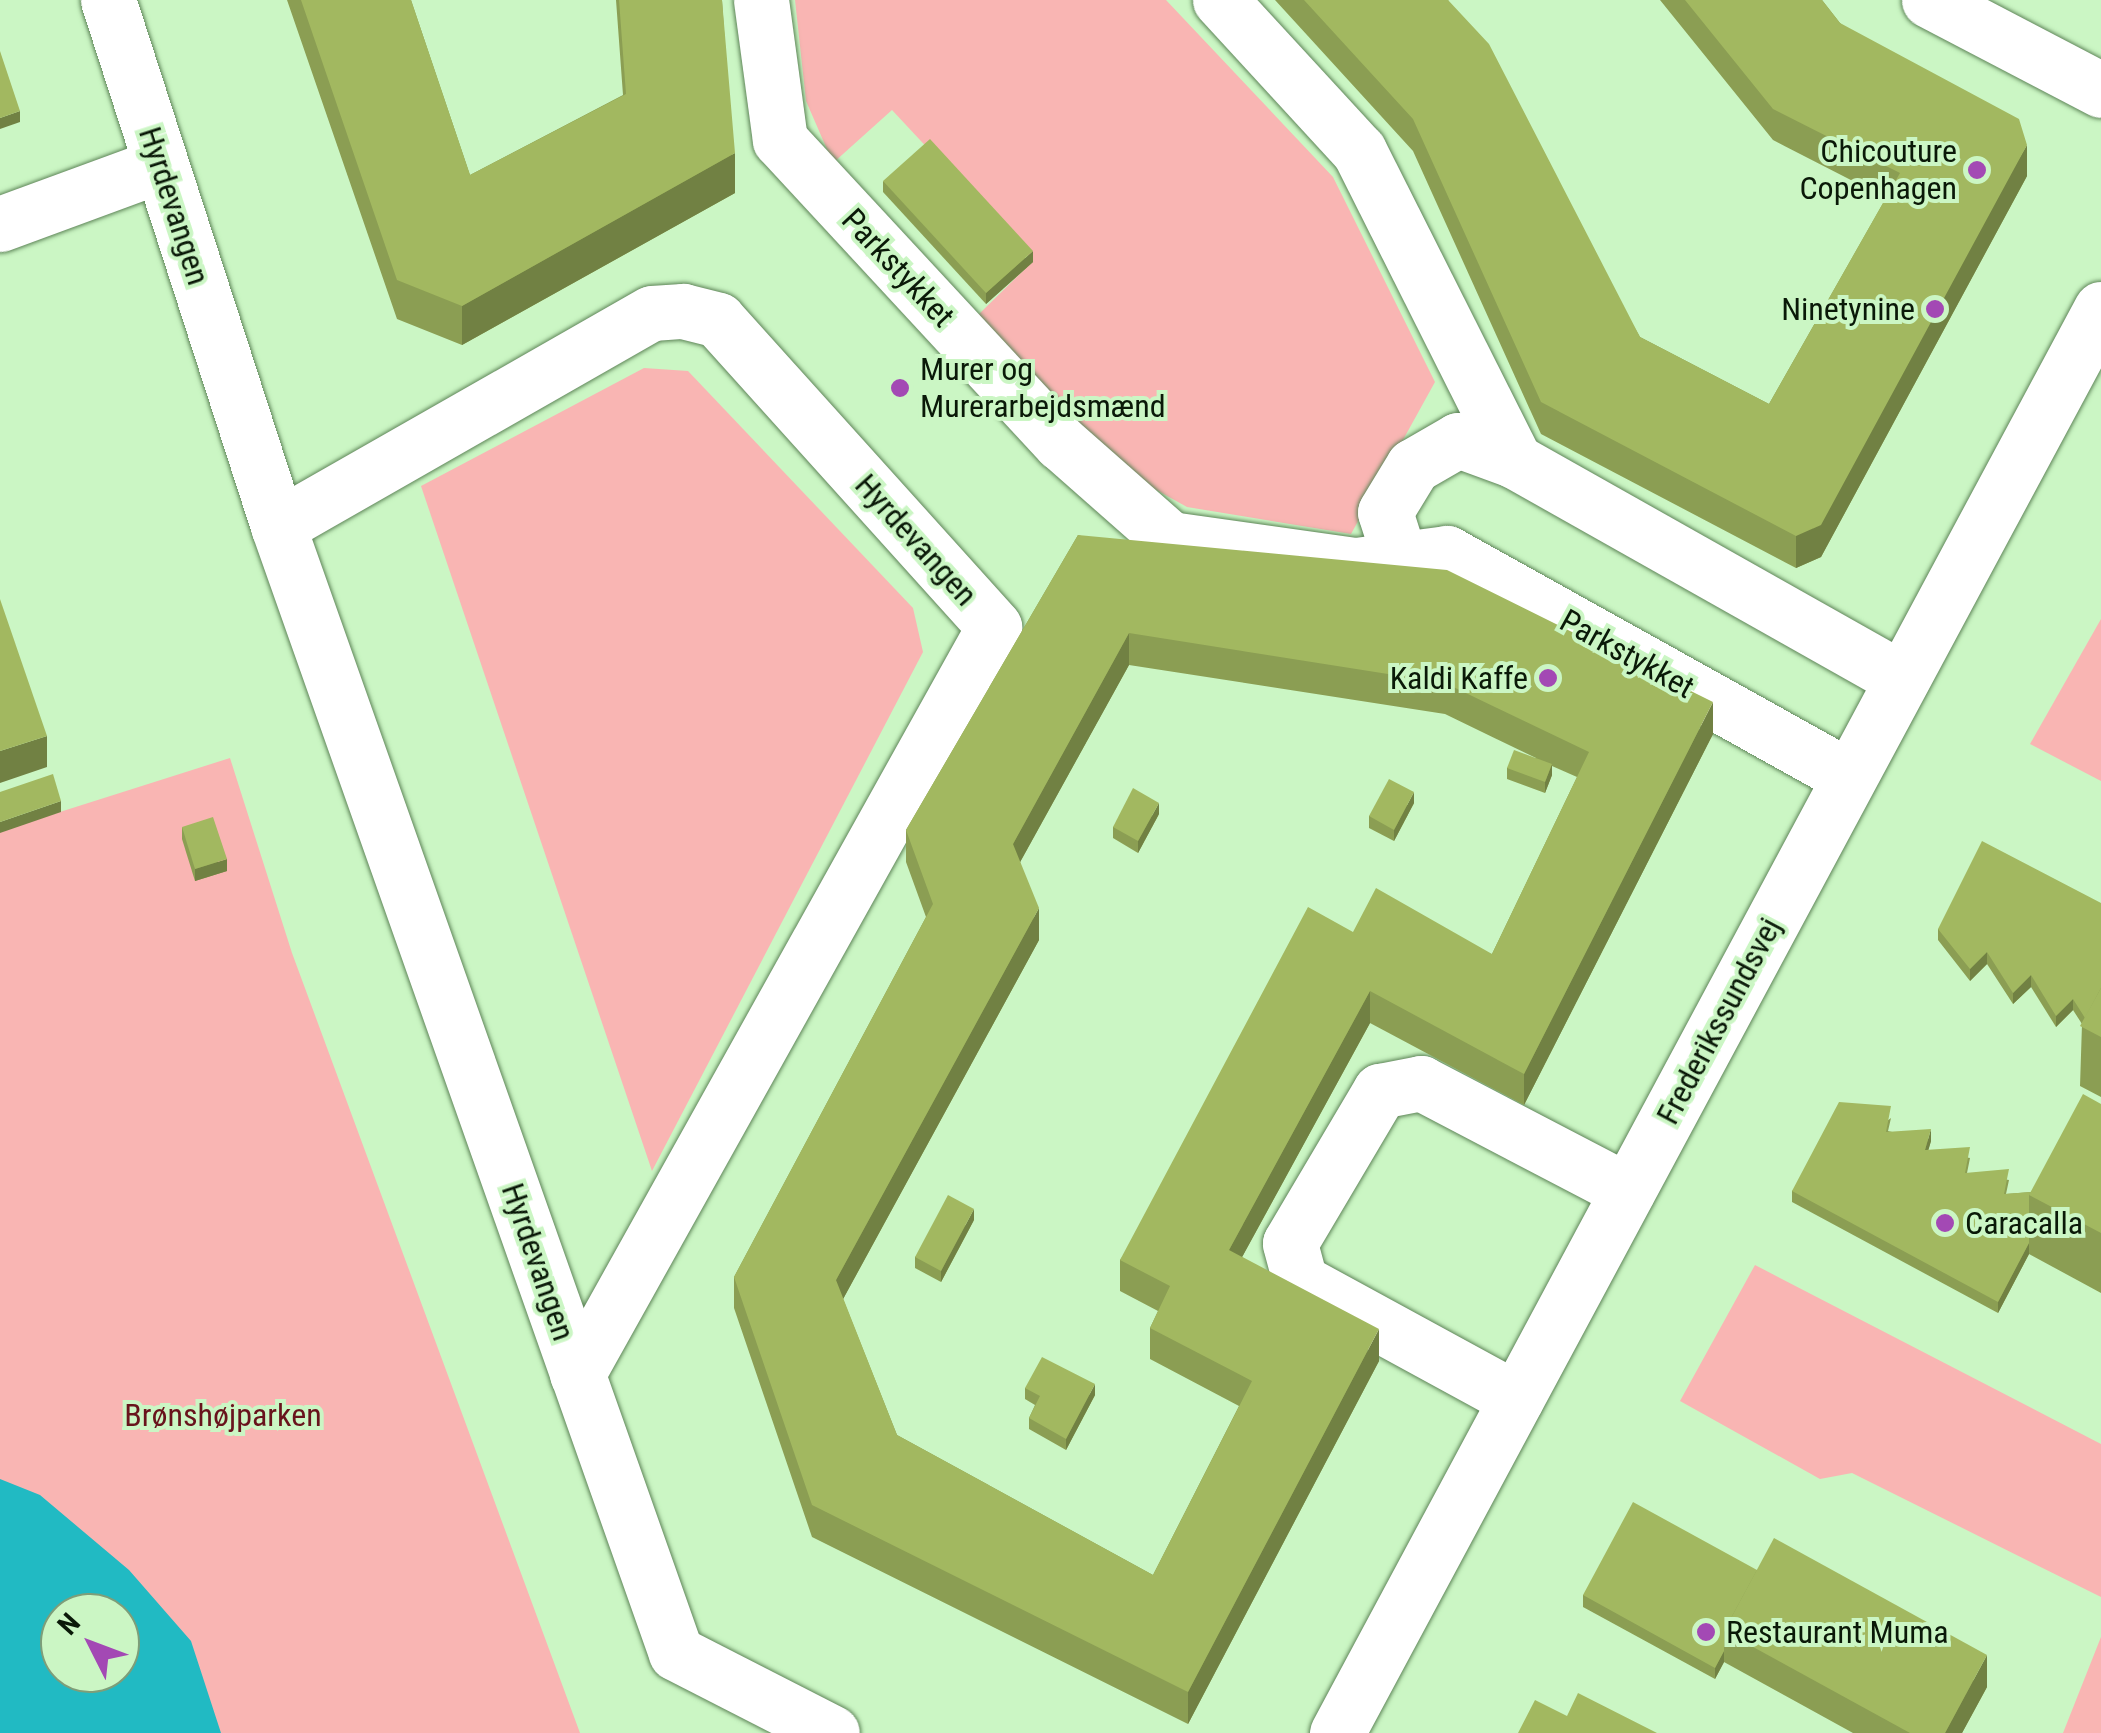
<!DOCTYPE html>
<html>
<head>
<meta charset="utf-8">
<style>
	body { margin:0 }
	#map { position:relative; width:2101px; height:1733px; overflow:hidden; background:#cbf6c4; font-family:"Roboto Condensed",sans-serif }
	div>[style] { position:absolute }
	.green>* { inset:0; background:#f9b5b3 }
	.water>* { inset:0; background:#21bac3 }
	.roads { filter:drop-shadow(0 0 2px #5e8558) drop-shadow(0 0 2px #5e8558) }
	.minor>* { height:55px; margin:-27.5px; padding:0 27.5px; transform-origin:27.5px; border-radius:27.5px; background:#fff }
	.major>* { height:55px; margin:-27.5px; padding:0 27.5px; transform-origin:27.5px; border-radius:27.5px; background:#fff }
	.wall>* { inset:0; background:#8b9e53 }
	.shaded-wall>* { inset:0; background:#718143 }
	.building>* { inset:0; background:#a2b860 }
	.dots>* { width:28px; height:28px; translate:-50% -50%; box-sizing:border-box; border:5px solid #cbf6c4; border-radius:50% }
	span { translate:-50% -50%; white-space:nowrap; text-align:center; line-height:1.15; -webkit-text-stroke:8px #cbf6c4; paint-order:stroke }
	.poi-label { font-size:32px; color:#0a1908 }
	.right { translate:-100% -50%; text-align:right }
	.left { translate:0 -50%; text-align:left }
	.street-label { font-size:32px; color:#0a1908 }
	.park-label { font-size:32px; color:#68131c }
	.north { position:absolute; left:40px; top:1593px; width:100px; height:100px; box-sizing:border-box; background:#cbf6c4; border:2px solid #7e9e79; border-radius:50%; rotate:312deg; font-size:28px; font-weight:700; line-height:40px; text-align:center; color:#0a1908 }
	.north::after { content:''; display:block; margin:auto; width:35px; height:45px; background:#a349b4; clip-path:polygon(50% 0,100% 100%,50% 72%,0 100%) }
</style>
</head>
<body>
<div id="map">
	<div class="green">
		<i style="clip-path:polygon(795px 0,1166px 0,1333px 177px,1435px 382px,1351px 534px,1187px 507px,1115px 467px,976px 317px,1033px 261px,892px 110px,833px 163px,806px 101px)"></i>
		<i style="clip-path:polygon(644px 368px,688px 371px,913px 608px,923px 652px,652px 1171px,421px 486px)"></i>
		<i style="clip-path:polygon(2101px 619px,2101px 781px,2030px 744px)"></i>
		<i style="clip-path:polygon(evenodd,230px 758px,292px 953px,580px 1733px,0 1733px,0 831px,230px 758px,60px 1613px,120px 1613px,120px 1673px,60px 1673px,60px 1613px)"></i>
		<i style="clip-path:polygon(1755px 1265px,2101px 1444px,2101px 1597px,1852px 1473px,1820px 1479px,1680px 1401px)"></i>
		<i style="clip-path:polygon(2101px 1637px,2101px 1733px,2063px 1733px)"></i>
	</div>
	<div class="water">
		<i style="clip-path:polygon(evenodd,0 1479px,40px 1495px,129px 1570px,191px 1641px,221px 1733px,0 1733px,0 1479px,60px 1613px,120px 1613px,120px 1673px,60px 1673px,60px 1613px)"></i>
	</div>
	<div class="roads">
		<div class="minor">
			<i style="left:108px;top:0;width:553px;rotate:72.09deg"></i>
			<i style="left:278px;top:526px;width:1195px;rotate:70.55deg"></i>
			<i style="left:676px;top:1653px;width:175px;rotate:27.1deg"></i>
			<i style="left:761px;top:0;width:141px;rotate:82.3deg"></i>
			<i style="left:780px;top:140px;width:413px;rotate:47.2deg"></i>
			<i style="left:1061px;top:443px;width:145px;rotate:41.4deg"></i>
			<i style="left:1170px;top:539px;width:188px;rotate:8deg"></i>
			<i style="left:1356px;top:565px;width:92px;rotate:-7.5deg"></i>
			<i style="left:1447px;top:553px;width:460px;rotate:29.1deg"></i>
			<i style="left:1220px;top:0;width:205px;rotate:47.4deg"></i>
			<i style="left:1359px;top:151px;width:347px;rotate:63.3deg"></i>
			<i style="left:1515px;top:461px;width:444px;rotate:29.4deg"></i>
			<i style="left:1929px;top:0;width:194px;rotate:27.6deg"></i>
			<i style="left:0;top:224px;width:171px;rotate:-20.2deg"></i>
			<i style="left:278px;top:526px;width:430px;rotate:-29.7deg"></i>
			<i style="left:652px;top:313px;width:31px;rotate:-4deg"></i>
			<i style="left:683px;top:311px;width:36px;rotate:14deg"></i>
			<i style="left:718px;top:320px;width:413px;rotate:48deg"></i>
			<i style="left:994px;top:627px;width:856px;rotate:119.14deg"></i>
			<i style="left:1400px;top:559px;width:49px;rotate:-107.7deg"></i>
			<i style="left:1385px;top:512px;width:54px;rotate:-58.7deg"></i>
			<i style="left:1413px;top:466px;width:52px;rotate:-30deg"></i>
			<i style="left:1458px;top:440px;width:61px;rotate:20.2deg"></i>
			<i style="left:1516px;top:1399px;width:246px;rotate:-151.4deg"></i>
			<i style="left:1300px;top:1281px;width:39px;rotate:-105deg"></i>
			<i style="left:1290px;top:1243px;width:177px;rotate:-59.4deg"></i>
			<i style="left:1380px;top:1091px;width:42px;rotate:-11deg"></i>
			<i style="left:1421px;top:1083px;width:233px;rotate:27.6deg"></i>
		</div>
		<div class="major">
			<i style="left:1337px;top:1733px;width:1616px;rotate:-61.79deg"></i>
		</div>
	</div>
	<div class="wall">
		<i style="clip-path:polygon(287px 0,411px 0,470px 175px,623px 95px,616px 0,722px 0,735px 193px,462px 345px,397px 319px)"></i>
		<i style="clip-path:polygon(1275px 0,1448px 0,1640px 337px,1769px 404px,1886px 198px,1773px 140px,1660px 0,1822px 0,1840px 23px,2027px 176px,1821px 557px,1796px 568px,1541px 434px,1413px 151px)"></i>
		<i style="clip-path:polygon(883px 181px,1033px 262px,986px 304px,883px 192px)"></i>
		<i style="clip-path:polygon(evenodd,1078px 535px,1713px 734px,1524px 1105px,1370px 1023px,1242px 1257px,1379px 1361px,1188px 1724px,812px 1537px,734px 1308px,734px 1277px,926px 917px,906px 862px,906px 830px,1078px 535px,1129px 665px,1445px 714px,1536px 758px,1507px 768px,1507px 779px,1545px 793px,1552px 775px,1552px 766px,1577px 777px,1492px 954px,1353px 932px,1120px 1260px,1120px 1291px,1158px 1311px,1150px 1328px,1150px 1359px,1239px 1406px,1153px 1575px,897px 1435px,843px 1299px,1039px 940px,1020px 862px,1129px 665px)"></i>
		<i style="clip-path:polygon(1414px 803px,1394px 841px,1369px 828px,1369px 816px)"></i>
		<i style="clip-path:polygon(1159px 814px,1138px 853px,1113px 838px,1113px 827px)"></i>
		<i style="clip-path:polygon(182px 827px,227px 871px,195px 881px,182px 839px)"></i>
		<i style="clip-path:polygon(2101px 903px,2101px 1097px,2080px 1086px,2082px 1024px,2073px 1010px,2056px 1027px,2031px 987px,2013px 1004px,1987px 964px,1970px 981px,1938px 940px,1938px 929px)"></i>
		<i style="clip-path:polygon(2101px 1104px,2101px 1293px,2029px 1254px,1998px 1313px,1792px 1202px,1792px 1191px,1891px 1118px,1888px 1131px,1931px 1141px,1928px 1150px,1970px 1158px,1967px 1173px,2009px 1180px,2006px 1194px,2031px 1192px)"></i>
		<i style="clip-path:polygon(974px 1220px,941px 1282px,915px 1268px,915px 1257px)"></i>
		<i style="clip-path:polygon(1025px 1388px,1095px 1395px,1066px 1450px,1029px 1429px,1029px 1418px,1035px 1405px,1025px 1399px)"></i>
		<i style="clip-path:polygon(1757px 1570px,1987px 1687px,1962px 1733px,1853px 1733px,1724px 1662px,1715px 1679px,1583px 1607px,1583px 1595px)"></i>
	</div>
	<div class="shaded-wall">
		<i style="clip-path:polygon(20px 111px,20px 122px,0 129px,0 118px)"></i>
		<i style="clip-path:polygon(2027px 145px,2027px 176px,1821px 557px,1796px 568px,1796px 536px)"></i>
		<i style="clip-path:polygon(735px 153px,735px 193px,462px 345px,462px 306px)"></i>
		<i style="clip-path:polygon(1033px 251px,1033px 262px,986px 304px,986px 293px)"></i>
		<i style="clip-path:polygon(1129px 633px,1129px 665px,1013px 875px,1013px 844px)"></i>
		<i style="clip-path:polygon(1713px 702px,1713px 734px,1524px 1105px,1524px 1074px)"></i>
		<i style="clip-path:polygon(47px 736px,47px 767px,0 783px,0 751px)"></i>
		<i style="clip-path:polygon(1552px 764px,1552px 775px,1545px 793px,1545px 782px)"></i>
		<i style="clip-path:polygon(1414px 792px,1414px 803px,1394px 841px,1394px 830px)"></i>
		<i style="clip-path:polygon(61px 801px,61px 812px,0 833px,0 822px)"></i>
		<i style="clip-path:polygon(1159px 803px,1159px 814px,1138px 853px,1138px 841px)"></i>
		<i style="clip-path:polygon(227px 859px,227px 871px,195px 881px,195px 869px)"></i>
		<i style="clip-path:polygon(1039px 908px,1039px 940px,836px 1312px,836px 1280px)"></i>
		<i style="clip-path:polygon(1987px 952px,1987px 964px,1970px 981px,1970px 969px)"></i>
		<i style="clip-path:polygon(2031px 975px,2031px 987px,2013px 1004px,2013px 993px)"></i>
		<i style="clip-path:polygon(1370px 991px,1370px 1023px,1229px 1281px,1229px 1250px)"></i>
		<i style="clip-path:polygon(2073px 999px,2073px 1010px,2056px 1027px,2056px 1016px)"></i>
		<i style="clip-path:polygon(1931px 1129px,1931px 1141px,1925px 1162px,1925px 1150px)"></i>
		<i style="clip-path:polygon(974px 1209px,974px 1220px,941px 1282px,941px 1271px)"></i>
		<i style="clip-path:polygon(2029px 1243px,2029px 1254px,1998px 1313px,1998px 1302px)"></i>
		<i style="clip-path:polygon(1379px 1329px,1379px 1361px,1188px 1724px,1188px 1692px)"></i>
		<i style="clip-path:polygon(1095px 1384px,1095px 1395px,1066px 1450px,1066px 1439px)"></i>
		<i style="clip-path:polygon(1724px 1651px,1724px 1662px,1715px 1679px,1715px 1668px)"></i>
		<i style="clip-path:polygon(1987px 1655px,1987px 1687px,1962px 1733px,1945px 1733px)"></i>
	</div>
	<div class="building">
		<i style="clip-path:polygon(301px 0,411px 0,470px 175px,626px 94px,619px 0,722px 0,735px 153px,462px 306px,397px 280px)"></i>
		<i style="clip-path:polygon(1304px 0,1448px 0,1489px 44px,1640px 337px,1769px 404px,1900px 173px,1773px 109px,1685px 0,1822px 0,1840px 23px,2019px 119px,2027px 145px,1821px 525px,1796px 536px,1541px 402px,1413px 119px)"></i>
		<i style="clip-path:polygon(0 51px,20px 111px,0 118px)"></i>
		<i style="clip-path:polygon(930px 139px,1033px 251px,986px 293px,883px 181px)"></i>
		<i style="clip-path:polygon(evenodd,1078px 535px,1447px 570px,1713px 702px,1524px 1074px,1370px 991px,1229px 1250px,1379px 1329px,1188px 1692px,812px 1505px,734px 1277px,933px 904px,906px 830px,1078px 535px,1129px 633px,1445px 683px,1589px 752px,1492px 954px,1376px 888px,1353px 932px,1308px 907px,1120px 1260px,1170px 1286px,1150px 1328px,1252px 1381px,1153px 1575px,897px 1435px,836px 1280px,1039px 908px,1013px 844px,1129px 633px)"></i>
		<i style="clip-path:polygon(0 599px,47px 736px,0 751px)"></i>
		<i style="clip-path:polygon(1514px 750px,1552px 764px,1545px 782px,1507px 768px)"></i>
		<i style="clip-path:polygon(53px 774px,61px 801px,0 822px,0 792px)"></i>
		<i style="clip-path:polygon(1389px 779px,1414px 792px,1394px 830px,1369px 816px)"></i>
		<i style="clip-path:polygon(1133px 788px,1159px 803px,1138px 841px,1113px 827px)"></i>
		<i style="clip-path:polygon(213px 817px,227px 859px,195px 869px,182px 827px)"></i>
		<i style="clip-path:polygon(1982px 841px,2101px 903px,2101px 988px,2085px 1018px,2073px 999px,2056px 1016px,2031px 975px,2013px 993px,1987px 952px,1970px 969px,1938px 929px)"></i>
		<i style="clip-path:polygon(2101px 988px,2101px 1037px,2080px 1026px)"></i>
		<i style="clip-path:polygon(2083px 1094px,2101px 1104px,2101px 1233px,2029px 1195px)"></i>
		<i style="clip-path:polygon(1839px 1102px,1891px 1106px,1886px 1132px,1931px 1129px,1925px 1150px,1970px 1147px,1965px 1173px,2009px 1169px,2004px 1194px,2031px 1192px,2029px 1195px,2029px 1243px,1998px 1302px,1792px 1191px)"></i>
		<i style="clip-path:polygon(948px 1195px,974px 1209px,941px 1271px,915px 1257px)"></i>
		<i style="clip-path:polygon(1042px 1357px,1095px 1384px,1066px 1439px,1029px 1418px,1040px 1396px,1025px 1388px)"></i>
		<i style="clip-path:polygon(1633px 1502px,1757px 1570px,1724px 1631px,1724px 1651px,1715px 1668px,1583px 1595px)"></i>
		<i style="clip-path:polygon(1774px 1538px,1987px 1655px,1945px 1733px,1910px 1733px,1724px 1631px)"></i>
		<i style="clip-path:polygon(1578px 1693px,1657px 1733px,1518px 1733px,1535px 1700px,1567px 1716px)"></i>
	</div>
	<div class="dots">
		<i style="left:1977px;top:170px;background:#a349b4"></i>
		<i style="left:1935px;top:309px;background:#a349b4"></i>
		<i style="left:900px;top:388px;background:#a349b4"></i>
		<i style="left:1548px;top:678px;background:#a349b4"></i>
		<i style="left:1945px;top:1223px;background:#a349b4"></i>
		<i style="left:1706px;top:1632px;background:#a349b4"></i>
	</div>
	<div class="poi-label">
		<span class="right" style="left:1957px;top:170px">Chicouture<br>Copenhagen</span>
		<span class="right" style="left:1915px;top:309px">Ninetynine</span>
		<span class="left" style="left:920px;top:388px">Murer og<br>Murerarbejdsmænd</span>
		<span class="right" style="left:1528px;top:678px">Kaldi Kaffe</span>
		<span class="left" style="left:1965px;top:1223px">Caracalla</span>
		<span class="left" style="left:1726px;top:1632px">Restaurant Muma</span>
	</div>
	<div class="street-label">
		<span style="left:174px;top:206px;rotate:72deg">Hyrdevangen</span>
		<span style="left:898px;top:268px;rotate:47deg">Parkstykket</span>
		<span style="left:916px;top:540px;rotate:48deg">Hyrdevangen</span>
		<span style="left:1627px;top:654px;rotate:29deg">Parkstykket</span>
		<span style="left:1719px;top:1021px;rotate:-62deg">Frederikssundsvej</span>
		<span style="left:538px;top:1262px;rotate:71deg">Hyrdevangen</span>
	</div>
	<div class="park-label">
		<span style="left:223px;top:1415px">Brønshøjparken</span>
	</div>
	<div class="north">N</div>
</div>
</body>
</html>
